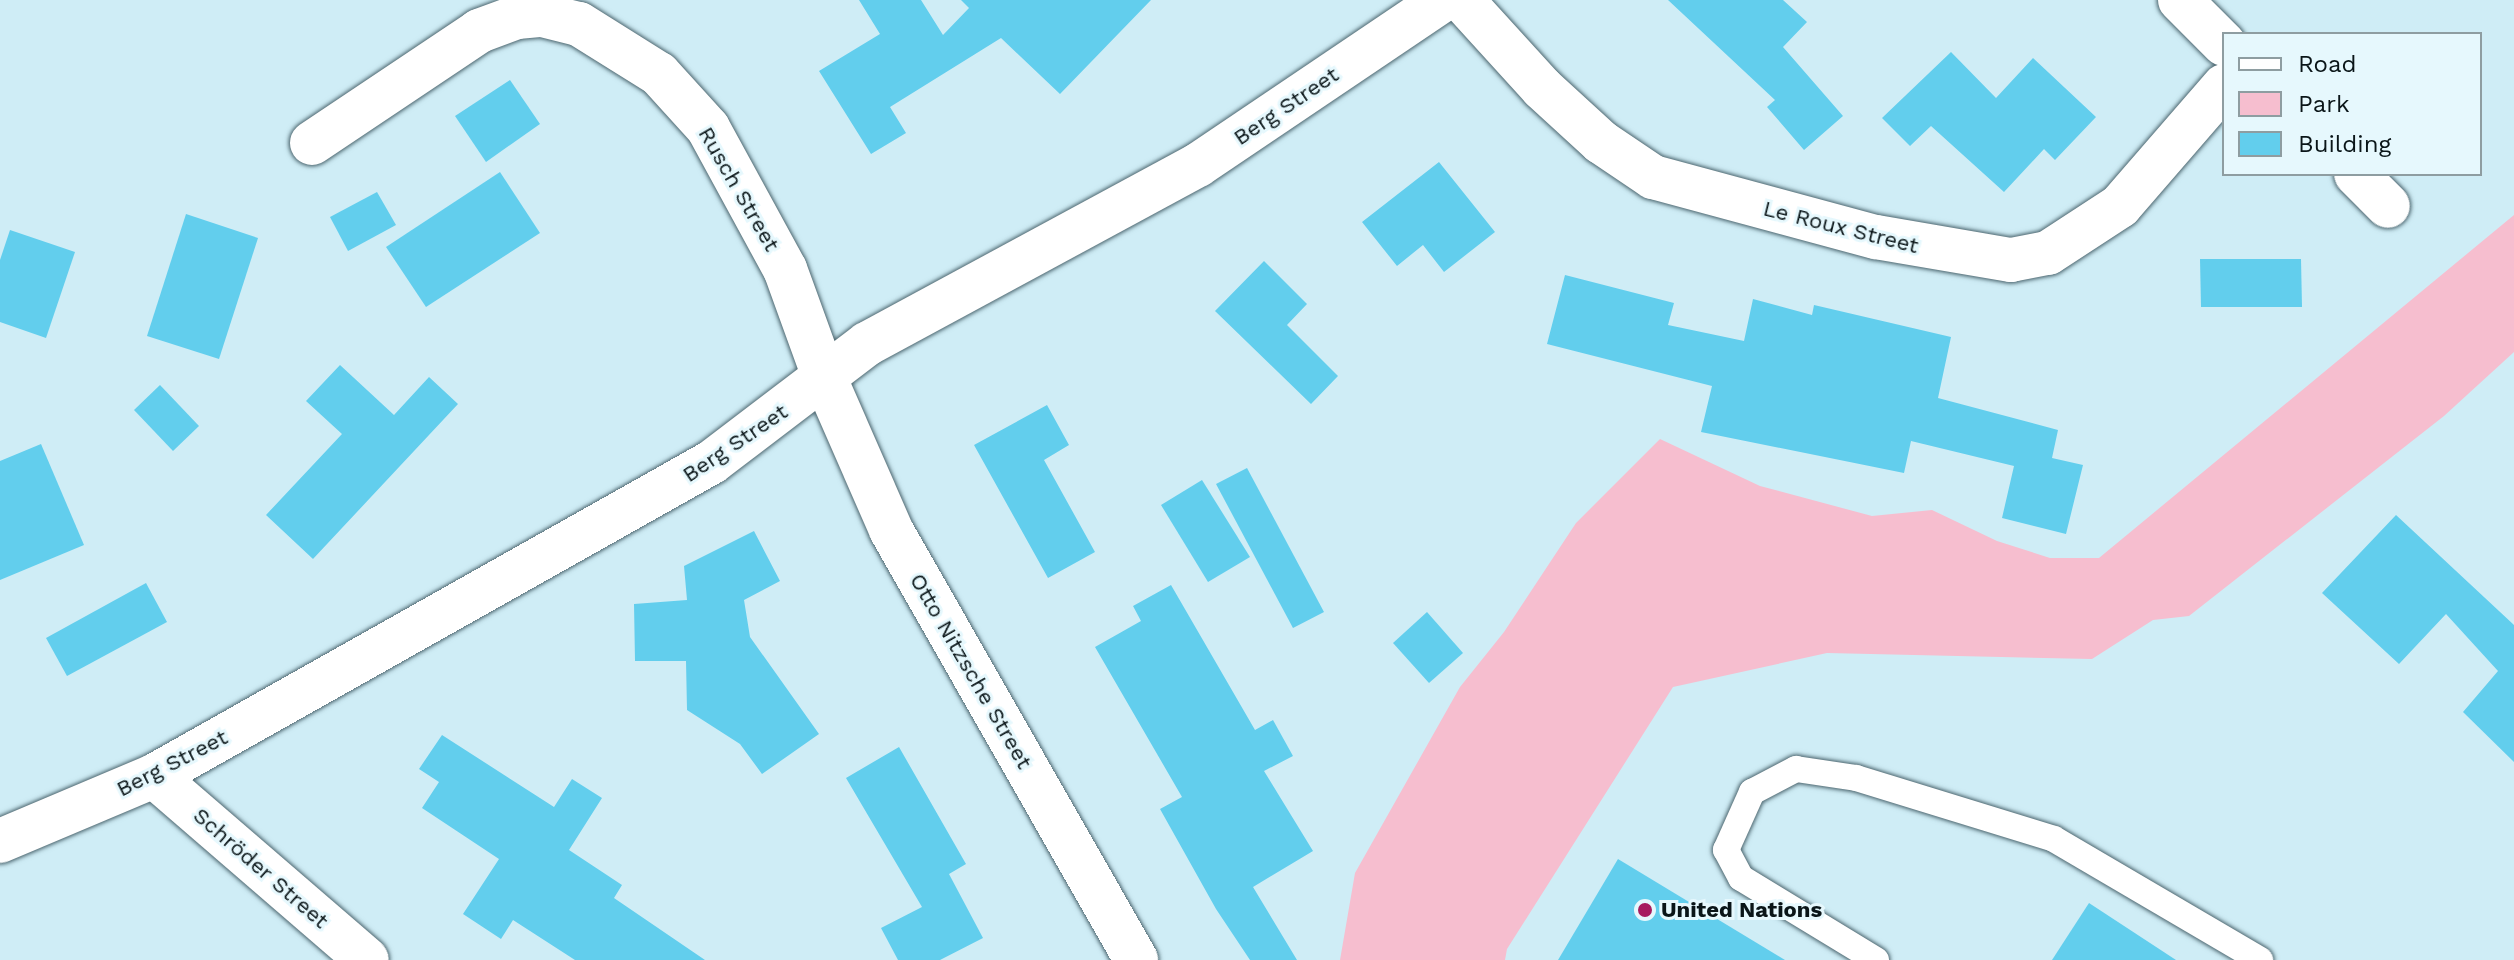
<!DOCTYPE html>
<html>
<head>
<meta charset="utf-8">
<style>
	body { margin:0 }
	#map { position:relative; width:2514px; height:960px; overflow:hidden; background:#cfedf6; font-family:"Work Sans",sans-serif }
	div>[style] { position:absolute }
	.green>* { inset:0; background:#f6becf }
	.building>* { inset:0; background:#62ceed }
	.roads { filter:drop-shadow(0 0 2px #4c666f) drop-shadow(0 0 2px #4c666f) }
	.lane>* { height:26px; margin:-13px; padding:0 13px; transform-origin:13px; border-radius:13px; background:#fff }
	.street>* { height:44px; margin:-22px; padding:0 22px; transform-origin:22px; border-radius:22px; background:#fff }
	.secondary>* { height:44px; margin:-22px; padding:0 22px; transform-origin:22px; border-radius:22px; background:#fff }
	.dots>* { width:22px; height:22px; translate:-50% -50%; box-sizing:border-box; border:4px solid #e6f8fd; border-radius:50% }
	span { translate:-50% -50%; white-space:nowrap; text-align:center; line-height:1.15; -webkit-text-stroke:6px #e6f8fd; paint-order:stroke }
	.street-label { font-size:22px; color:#0a1518 }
	.poi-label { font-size:22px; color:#0a1518; font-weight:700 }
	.left { translate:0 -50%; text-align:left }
	.legend { position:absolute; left:2222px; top:32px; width:260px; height:144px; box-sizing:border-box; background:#e6f8fd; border:2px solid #8e9da1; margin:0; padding:10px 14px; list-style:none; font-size:24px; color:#0a1518 }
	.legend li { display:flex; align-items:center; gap:16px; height:40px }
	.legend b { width:40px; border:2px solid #8e9da1 }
</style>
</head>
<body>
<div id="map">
	<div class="green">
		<i style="clip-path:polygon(2514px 215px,2514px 352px,2444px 416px,2189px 616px,2153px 620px,2092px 659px,1827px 653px,1673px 687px,1507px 949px,1505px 960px,1340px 960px,1355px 873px,1460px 687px,1504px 632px,1576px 523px,1660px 439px,1760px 486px,1872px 516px,1932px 510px,1997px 541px,2050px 558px,2099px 558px)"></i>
	</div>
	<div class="building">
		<i style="clip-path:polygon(859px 0,921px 0,943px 35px,969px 8px,961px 0,1151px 0,1060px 94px,1001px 38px,890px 107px,906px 133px,871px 154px,819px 71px,880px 34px)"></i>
		<i style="clip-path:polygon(1668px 0,1783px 0,1807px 22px,1783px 47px,1843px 116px,1804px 150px,1767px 107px,1775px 100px)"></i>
		<i style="clip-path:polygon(1951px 52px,1996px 98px,2033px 58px,2096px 117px,2055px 160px,2044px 149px,2004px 192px,1931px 126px,1910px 146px,1882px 118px)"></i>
		<i style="clip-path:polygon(510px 80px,540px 124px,486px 162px,455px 116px)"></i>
		<i style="clip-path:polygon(1439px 162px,1495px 232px,1444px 272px,1423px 245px,1397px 266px,1362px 222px)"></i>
		<i style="clip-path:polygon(500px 172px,540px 233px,426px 307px,386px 247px)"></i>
		<i style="clip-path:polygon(377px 192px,396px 225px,348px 251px,330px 217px)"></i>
		<i style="clip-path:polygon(186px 214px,258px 238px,219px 359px,147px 336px)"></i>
		<i style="clip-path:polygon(10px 230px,75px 252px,46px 338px,0 322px,0 260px)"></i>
		<i style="clip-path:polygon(2200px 259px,2301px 259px,2302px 307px,2201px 307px)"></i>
		<i style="clip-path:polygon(1264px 261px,1307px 304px,1287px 325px,1338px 376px,1311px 404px,1215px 311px)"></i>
		<i style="clip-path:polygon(1565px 275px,1674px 303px,1668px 325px,1744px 341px,1753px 299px,1812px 315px,1814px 305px,1951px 337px,1938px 398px,2058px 430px,2052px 458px,2083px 465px,2066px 534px,2002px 518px,2014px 466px,1911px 441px,1904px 473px,1701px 432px,1712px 386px,1547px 344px)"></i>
		<i style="clip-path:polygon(340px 365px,394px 415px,429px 377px,458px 404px,313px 559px,266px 515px,342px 434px,306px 401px)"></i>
		<i style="clip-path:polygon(160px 385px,199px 426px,173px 451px,134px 410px)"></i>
		<i style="clip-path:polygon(1047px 405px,1069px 445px,1044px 460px,1095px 552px,1048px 578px,974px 445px)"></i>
		<i style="clip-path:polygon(41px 444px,84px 545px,0 580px,0 461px)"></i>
		<i style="clip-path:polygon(1247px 468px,1324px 612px,1293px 628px,1216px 484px)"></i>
		<i style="clip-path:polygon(1202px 480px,1250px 557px,1208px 582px,1161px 505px)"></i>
		<i style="clip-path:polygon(2396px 515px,2514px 625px,2514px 762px,2463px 712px,2498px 671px,2446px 614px,2399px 664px,2322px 593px)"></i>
		<i style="clip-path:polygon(754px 531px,780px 581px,744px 600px,750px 637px,819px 734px,762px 774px,740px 744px,687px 710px,686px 661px,635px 661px,634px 604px,687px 600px,684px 566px)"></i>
		<i style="clip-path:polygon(146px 583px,167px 622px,67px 676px,46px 638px)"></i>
		<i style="clip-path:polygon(1171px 585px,1255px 730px,1273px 720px,1293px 756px,1264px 771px,1313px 851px,1253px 887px,1297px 960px,1250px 960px,1216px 909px,1160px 809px,1182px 797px,1095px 647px,1141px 621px,1133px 606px)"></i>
		<i style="clip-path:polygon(1427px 612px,1463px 653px,1429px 683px,1393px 643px)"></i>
		<i style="clip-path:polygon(442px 735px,554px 807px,572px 779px,602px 798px,569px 850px,622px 885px,614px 898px,705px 960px,575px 960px,513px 920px,501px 939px,463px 914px,499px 859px,422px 808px,439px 782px,419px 769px)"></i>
		<i style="clip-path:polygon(899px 747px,966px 864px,949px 874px,983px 938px,940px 960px,898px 960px,881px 928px,922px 907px,846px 778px)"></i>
		<i style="clip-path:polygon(1618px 859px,1785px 960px,1558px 960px)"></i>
		<i style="clip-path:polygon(2089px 903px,2176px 960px,2052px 960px)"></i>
	</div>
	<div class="roads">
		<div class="lane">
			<i style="left:1876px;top:960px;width:158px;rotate:-148.7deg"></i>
			<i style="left:1741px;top:878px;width:32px;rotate:-118deg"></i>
			<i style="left:1726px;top:850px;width:64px;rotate:-65.9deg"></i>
			<i style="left:1752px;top:792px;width:50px;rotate:-27.6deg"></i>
			<i style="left:1796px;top:769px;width:61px;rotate:8.5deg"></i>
			<i style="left:1856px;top:778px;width:207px;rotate:17.1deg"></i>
			<i style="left:2054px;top:839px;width:239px;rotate:30.4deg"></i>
		</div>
		<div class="street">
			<i style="left:1462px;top:0;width:119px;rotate:47.7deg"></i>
			<i style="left:1542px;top:88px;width:80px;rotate:42.5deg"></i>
			<i style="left:1601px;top:142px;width:63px;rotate:33.9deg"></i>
			<i style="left:1653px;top:177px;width:231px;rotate:15.1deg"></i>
			<i style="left:1876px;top:237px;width:137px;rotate:9.7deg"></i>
			<i style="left:2011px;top:260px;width:38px;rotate:-11deg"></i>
			<i style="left:2048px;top:253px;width:86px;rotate:-33.1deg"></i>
			<i style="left:2120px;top:206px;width:159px;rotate:-49.1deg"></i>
			<i style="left:2180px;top:0;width:62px;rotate:45deg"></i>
			<i style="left:312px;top:143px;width:201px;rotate:-33.8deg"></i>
			<i style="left:479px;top:31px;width:40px;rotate:-20.2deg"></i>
			<i style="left:517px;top:17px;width:25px;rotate:-5deg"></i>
			<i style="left:542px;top:15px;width:38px;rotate:14deg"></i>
			<i style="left:579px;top:24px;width:94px;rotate:32deg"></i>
			<i style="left:659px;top:74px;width:73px;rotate:47.8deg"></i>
			<i style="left:708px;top:128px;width:161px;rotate:61.4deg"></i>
			<i style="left:785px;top:269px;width:112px;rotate:70.1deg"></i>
			<i style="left:2356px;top:174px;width:45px;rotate:45deg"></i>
			<i style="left:154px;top:776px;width:281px;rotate:40.8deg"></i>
		</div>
		<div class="secondary">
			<i style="left:823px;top:374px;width:170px;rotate:66.4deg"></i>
			<i style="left:891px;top:530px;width:495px;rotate:60.3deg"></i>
			<i style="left:0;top:841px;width:167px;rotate:-22.9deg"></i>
			<i style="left:154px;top:776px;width:640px;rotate:-29.37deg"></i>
			<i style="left:712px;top:462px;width:195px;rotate:-37.3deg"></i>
			<i style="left:867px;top:344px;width:376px;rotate:-28.4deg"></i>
			<i style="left:1198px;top:165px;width:295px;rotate:-34deg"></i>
		</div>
	</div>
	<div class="dots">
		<i style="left:1645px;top:910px;background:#a71b5f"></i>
	</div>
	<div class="street-label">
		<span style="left:1286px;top:106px;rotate:-34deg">Berg Street</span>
		<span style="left:739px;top:189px;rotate:60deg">Rusch Street</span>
		<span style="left:1841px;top:227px;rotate:14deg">Le Roux Street</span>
		<span style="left:735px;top:443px;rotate:-34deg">Berg Street</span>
		<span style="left:971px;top:671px;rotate:60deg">Otto Nitzsche Street</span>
		<span style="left:172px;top:763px;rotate:-27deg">Berg Street</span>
		<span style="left:261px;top:868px;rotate:41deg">Schröder Street</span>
	</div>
	<div class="poi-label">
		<span class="left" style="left:1661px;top:910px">United Nations</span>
	</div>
	<ul class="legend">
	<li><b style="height:10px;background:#fff"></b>Road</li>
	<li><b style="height:22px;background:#f6becf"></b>Park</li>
	<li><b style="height:22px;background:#62ceed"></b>Building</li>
	</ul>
</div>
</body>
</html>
